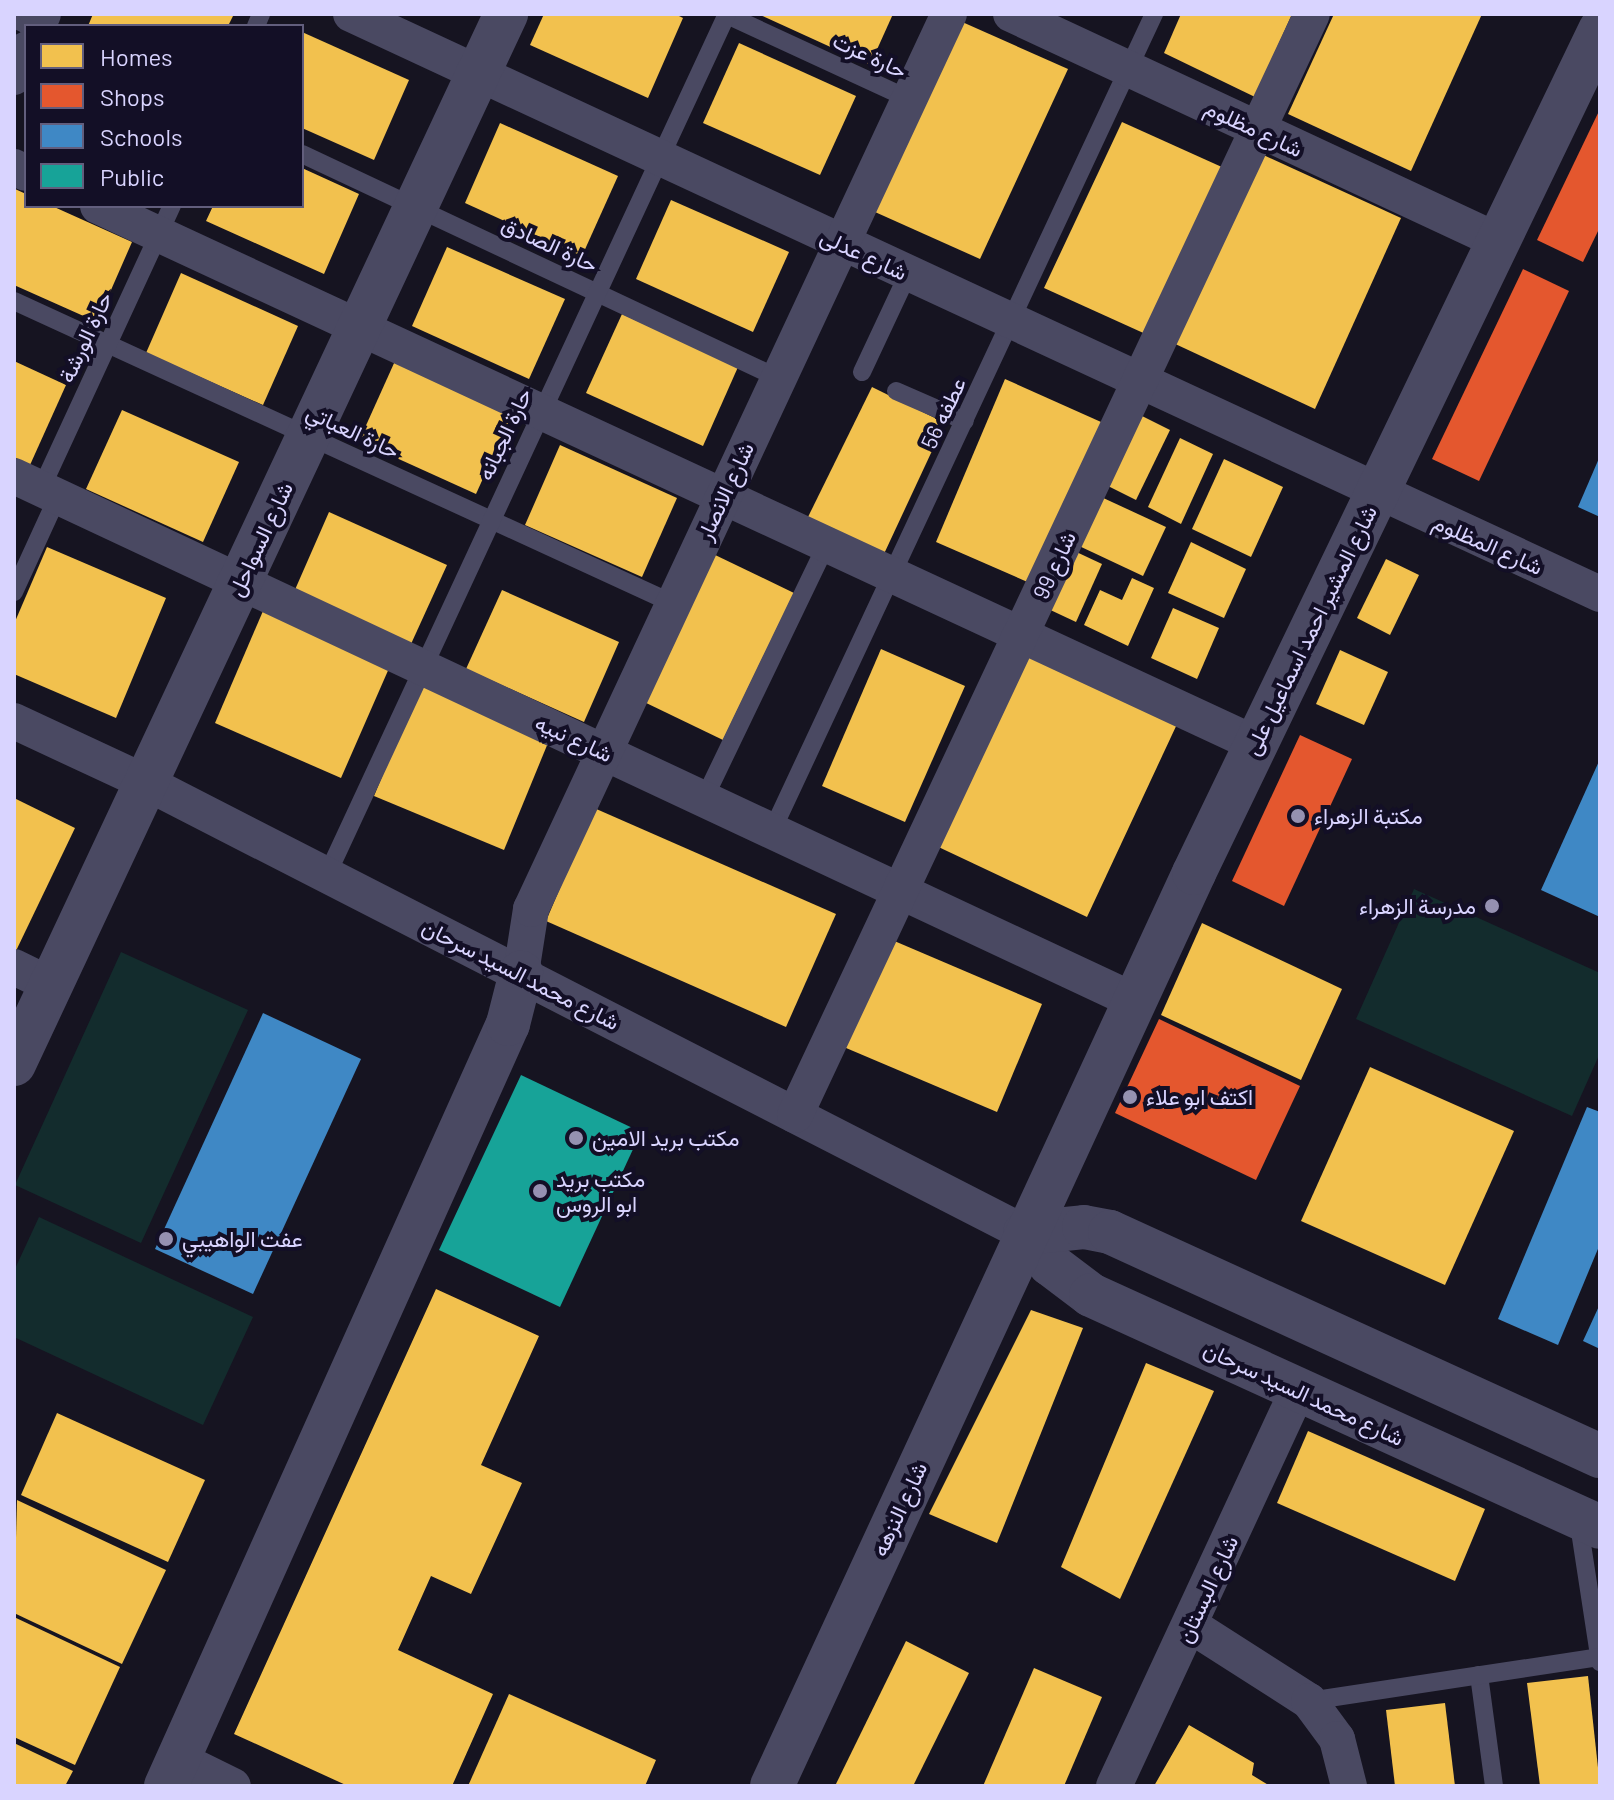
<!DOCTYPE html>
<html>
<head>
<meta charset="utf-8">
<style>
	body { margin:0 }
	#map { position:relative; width:1614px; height:1800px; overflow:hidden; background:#161421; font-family:Barlow,Vazirmatn,sans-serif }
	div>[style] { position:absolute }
	.green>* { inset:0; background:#132c2d }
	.homes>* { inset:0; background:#f2c14e }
	.shops>* { inset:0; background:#e4572e }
	.schools>* { inset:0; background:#3f88c5 }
	.public>* { inset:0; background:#17a398 }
	.service>* { height:18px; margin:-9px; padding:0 9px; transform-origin:9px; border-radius:9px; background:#4a4962 }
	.minor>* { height:36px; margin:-18px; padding:0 18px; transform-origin:18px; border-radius:18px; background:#4a4962 }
	.tertiary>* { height:44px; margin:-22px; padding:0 22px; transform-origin:22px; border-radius:22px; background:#4a4962 }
	.dots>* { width:22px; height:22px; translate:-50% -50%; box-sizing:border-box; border:4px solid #130f26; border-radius:50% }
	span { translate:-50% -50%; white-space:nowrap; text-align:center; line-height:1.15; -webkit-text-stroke:8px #130f26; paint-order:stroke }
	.street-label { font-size:22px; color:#d9d4ff }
	.poi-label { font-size:22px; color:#d9d4ff }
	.left { translate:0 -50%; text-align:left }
	.right { translate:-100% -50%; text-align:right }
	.frame { position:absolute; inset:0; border:16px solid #d9d4ff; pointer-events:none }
	.legend { position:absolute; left:24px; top:24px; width:280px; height:184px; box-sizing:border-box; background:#130f26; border:2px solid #625e7d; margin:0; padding:10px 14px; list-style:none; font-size:24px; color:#d9d4ff }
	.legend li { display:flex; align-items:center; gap:16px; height:40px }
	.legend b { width:40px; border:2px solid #625e7d }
</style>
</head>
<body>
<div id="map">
	<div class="green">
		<i style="clip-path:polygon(1414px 889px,1600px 973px,1600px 1053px,1572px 1116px,1356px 1019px)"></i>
		<i style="clip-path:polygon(121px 952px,248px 1010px,141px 1243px,15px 1185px)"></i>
		<i style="clip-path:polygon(39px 1217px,253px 1317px,203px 1425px,14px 1337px,14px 1271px)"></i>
	</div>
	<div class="homes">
		<i style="clip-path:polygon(93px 14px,234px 14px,228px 26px,88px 26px)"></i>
		<i style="clip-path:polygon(544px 14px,675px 14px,683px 18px,648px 98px,530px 45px)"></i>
		<i style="clip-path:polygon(758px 14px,893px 14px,870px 65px)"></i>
		<i style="clip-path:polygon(1181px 14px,1292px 14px,1255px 97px,1164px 53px)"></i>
		<i style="clip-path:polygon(1334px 14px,1482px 14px,1411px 171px,1288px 114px)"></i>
		<i style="clip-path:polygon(960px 21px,1068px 69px,980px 259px,875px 212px)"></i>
		<i style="clip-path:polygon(302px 32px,409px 80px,374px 160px,302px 128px)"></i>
		<i style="clip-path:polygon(739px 43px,856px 96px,820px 175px,703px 123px)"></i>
		<i style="clip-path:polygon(1122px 122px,1224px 168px,1150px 336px,1044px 288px)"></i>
		<i style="clip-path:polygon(500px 123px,618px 176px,582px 256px,465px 203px)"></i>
		<i style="clip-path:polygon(1257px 152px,1401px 218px,1315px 409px,1171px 342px)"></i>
		<i style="clip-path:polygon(302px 168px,359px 194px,324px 274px,206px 221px,213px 206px,302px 206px)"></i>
		<i style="clip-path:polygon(15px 189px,26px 194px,26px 206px,52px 206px,132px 242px,97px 322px,14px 285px)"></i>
		<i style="clip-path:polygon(671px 200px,789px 252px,753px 332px,636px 279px)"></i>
		<i style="clip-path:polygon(447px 247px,565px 299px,529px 379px,412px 326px)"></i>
		<i style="clip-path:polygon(181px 273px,298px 326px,263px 405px,146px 353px)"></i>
		<i style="clip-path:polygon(622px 314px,738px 367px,703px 446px,586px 393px)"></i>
		<i style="clip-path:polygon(14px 361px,66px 385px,30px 465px,14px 457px)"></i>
		<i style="clip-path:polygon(395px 361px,512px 414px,476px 494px,359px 441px)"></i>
		<i style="clip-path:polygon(1005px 379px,1110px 426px,1039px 587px,936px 542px)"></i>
		<i style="clip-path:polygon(872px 387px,945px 423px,883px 556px,808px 517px)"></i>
		<i style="clip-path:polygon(122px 410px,239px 462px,203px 542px,86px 489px)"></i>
		<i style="clip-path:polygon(1136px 413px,1170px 430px,1136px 500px,1102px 483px)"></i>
		<i style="clip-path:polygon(1180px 438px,1213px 454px,1181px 524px,1148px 507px)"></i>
		<i style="clip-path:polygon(560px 445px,677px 498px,642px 577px,525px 525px)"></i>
		<i style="clip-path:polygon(1224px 459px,1283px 487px,1251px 557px,1192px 529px)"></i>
		<i style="clip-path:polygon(1099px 496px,1166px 527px,1143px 576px,1077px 545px)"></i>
		<i style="clip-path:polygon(329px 512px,447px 565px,411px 644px,294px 592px)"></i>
		<i style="clip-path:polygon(1191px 542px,1246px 569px,1224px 618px,1168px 593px)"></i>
		<i style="clip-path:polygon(47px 547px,166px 598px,116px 718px,14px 674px,14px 624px)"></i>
		<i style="clip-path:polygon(1070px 549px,1102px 564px,1076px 622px,1044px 607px)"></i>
		<i style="clip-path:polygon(711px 553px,794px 593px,723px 740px,640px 700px)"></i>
		<i style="clip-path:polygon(1386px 559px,1419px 575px,1390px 635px,1357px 618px)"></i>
		<i style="clip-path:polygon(1132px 578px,1154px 588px,1128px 646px,1084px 625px,1100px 590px,1122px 600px)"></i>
		<i style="clip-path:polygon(502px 590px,619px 642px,584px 722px,466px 669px)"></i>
		<i style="clip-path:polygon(1173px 608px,1219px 628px,1197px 679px,1151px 658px)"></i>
		<i style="clip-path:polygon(263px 611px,390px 666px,341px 778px,215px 723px)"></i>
		<i style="clip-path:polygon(1022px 648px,1178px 722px,1087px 917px,930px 843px)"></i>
		<i style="clip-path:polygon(881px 649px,965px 686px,905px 822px,822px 786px)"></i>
		<i style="clip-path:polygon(1340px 650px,1388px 672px,1364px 725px,1316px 704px)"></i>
		<i style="clip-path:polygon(421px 683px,550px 738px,504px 850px,374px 796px)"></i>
		<i style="clip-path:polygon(14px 798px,75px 828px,14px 955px)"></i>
		<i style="clip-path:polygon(594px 808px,836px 914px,786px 1027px,546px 921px)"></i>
		<i style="clip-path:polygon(1202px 923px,1342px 989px,1301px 1080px,1161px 1015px)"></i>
		<i style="clip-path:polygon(885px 937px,1042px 1004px,997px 1112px,839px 1045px)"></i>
		<i style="clip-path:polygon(1370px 1067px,1514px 1131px,1445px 1285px,1301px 1221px)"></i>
		<i style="clip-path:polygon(436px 1289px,539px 1336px,481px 1465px,522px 1483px,471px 1594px,431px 1576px,398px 1650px,493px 1694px,452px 1786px,348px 1786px,234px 1734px)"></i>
		<i style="clip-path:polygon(1031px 1310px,1083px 1328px,997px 1543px,929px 1514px)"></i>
		<i style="clip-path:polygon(1146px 1363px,1214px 1391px,1120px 1599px,1061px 1567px)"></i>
		<i style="clip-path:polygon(57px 1413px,205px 1480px,168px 1562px,21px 1495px)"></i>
		<i style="clip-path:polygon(1308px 1431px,1485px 1509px,1455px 1581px,1277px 1503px)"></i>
		<i style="clip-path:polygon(17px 1500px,166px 1570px,122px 1664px,14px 1613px)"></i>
		<i style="clip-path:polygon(14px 1617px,120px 1667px,75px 1765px,14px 1737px)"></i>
		<i style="clip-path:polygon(906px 1641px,969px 1673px,913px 1786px,835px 1786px)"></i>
		<i style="clip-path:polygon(1034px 1668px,1102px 1697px,1064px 1786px,983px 1786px)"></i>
		<i style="clip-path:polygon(1588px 1676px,1600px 1786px,1540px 1786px,1527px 1683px)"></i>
		<i style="clip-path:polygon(509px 1694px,656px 1760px,645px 1786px,468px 1786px)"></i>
		<i style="clip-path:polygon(1445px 1703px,1455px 1786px,1395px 1786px,1386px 1710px)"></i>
		<i style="clip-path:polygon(1189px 1725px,1254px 1763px,1252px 1775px,1270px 1786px,1154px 1786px)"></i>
		<i style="clip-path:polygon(14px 1743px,73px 1771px,65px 1786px,14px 1786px)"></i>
	</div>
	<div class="shops">
		<i style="clip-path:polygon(1600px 109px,1600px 227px,1583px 262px,1537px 240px)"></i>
		<i style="clip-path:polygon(1523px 269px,1569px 291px,1479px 481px,1432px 459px)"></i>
		<i style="clip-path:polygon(1300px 735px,1352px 759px,1284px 906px,1232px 881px)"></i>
		<i style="clip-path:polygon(1159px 1019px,1300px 1086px,1256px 1180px,1115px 1113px)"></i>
	</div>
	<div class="schools">
		<i style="clip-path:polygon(1600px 456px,1600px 517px,1578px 507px)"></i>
		<i style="clip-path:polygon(1600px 759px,1600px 917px,1541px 890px)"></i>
		<i style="clip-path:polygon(263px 1013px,361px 1059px,253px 1294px,155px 1249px)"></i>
		<i style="clip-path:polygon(1587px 1107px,1600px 1112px,1600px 1244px,1558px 1345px,1498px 1319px)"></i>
		<i style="clip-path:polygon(1600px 1304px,1600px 1349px,1583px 1341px)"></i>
	</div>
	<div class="public">
		<i style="clip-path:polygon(521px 1075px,641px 1132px,560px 1307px,439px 1250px)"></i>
	</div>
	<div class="service">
		<i style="left:725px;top:14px;width:203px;rotate:24.8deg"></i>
		<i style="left:14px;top:19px;width:17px;rotate:25deg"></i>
		<i style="left:256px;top:26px;width:13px;rotate:-67deg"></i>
		<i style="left:302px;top:154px;width:526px;rotate:25.2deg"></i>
		<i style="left:14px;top:301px;width:724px;rotate:24.65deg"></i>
		<i style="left:862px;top:372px;width:108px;rotate:-64.9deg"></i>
		<i style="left:896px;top:391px;width:75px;rotate:23.5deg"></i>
		<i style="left:41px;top:489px;width:312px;rotate:-65.2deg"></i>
		<i style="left:14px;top:592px;width:106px;rotate:-65.4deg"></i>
		<i style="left:704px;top:799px;width:282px;rotate:-64.3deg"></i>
		<i style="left:772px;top:831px;width:902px;rotate:-64.94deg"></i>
		<i style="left:327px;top:875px;width:949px;rotate:-65.08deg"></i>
		<i style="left:1578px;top:1518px;width:146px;rotate:81.3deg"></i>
		<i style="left:1479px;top:1675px;width:112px;rotate:82.3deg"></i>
		<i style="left:1309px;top:1701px;width:293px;rotate:-8.6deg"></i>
	</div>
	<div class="minor">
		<i style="left:351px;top:14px;width:1377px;rotate:24.91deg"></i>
		<i style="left:1011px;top:14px;width:537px;rotate:24.99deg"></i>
		<i style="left:37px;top:26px;width:13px;rotate:-63deg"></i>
		<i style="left:14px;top:77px;width:30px;rotate:-66deg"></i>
		<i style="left:14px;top:167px;width:13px;rotate:27deg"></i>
		<i style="left:98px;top:206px;width:1277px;rotate:24.92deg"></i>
		<i style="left:14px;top:476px;width:1238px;rotate:25.1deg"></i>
		<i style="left:14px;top:721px;width:145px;rotate:25deg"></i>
		<i style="left:145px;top:782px;width:989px;rotate:27.14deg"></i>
		<i style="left:14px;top:967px;width:41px;rotate:25.9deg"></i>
		<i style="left:521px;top:973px;width:65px;rotate:-81.1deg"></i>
		<i style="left:531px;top:909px;width:988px;rotate:-64.97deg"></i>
		<i style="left:795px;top:1115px;width:1216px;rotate:-64.85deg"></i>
		<i style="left:1190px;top:1625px;width:141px;rotate:32.6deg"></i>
		<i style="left:1309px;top:1701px;width:47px;rotate:53.6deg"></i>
		<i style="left:1337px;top:1739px;width:49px;rotate:75.7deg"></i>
		<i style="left:178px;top:1759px;width:61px;rotate:26.1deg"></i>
		<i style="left:1114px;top:1786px;width:435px;rotate:-65.1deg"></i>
	</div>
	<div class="tertiary">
		<i style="left:14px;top:1064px;width:1160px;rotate:-64.89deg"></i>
		<i style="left:1025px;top:1233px;width:40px;rotate:51deg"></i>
		<i style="left:1050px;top:1264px;width:51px;rotate:37.1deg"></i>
		<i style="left:1091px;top:1295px;width:559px;rotate:24.5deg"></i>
		<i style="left:1025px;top:1233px;width:59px;rotate:-5.8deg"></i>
		<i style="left:1084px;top:1227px;width:26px;rotate:11deg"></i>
		<i style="left:1110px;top:1232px;width:539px;rotate:24.57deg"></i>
		<i style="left:166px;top:1786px;width:835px;rotate:-65.83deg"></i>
		<i style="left:508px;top:1024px;width:53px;rotate:-75.7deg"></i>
		<i style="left:772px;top:1786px;width:1006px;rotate:-65.19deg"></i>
		<i style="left:1194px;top:873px;width:936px;rotate:-64.28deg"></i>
	</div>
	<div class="dots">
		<i style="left:1298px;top:816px;background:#9591b1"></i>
		<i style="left:1492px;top:906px;background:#9591b1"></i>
		<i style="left:1130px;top:1097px;background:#9591b1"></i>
		<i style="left:576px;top:1138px;background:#9591b1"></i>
		<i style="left:540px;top:1191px;background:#9591b1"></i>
		<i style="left:166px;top:1239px;background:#9591b1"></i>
	</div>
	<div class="street-label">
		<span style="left:870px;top:55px;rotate:25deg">حارة عزت</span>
		<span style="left:1254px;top:128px;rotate:25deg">شارع مظلوم</span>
		<span style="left:550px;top:244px;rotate:25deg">حارة الصادق</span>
		<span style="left:864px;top:254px;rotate:25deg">شارع عدلى</span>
		<span style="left:85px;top:337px;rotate:-65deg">حارة الورشة</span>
		<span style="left:943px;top:413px;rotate:-65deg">عطفه 56</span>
		<span style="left:353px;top:431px;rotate:25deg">حارة العباتي</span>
		<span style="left:504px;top:434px;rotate:-65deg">حارة الجبانه</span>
		<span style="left:725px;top:491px;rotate:-65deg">شارع الانصار</span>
		<span style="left:260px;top:539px;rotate:-65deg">شارع السواحل</span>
		<span style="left:1488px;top:544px;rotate:24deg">شارع المظلوم</span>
		<span style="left:1054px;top:565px;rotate:-65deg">شارع 99</span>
		<span style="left:1310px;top:630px;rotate:-64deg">شارع المشير احمد اسماعيل على</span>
		<span style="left:574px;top:738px;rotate:25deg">شارع نبيه</span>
		<span style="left:521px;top:974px;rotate:27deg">شارع محمد السيد سرحان</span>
		<span style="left:1304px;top:1393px;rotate:25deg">شارع محمد السيد سرحان</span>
		<span style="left:899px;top:1509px;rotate:-65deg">شارع النزهه</span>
		<span style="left:1207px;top:1589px;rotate:-65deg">شارع البستان</span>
	</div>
	<div class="poi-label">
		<span class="left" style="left:1314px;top:816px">مكتبة الزهراء</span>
		<span class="right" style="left:1476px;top:906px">مدرسة الزهراء</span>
		<span class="left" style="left:1146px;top:1097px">اكتف ابو علاء</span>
		<span class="left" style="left:592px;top:1138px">مكتب بريد الامين</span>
		<span class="left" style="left:556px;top:1191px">مكتب بريد<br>ابو الروس</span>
		<span class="left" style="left:182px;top:1239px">عفت الواهيبي</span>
	</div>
	<div class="frame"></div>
	<ul class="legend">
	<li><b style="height:22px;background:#f2c14e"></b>Homes</li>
	<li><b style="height:22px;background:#e4572e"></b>Shops</li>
	<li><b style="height:22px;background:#3f88c5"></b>Schools</li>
	<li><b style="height:22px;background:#17a398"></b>Public</li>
	</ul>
</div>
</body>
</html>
